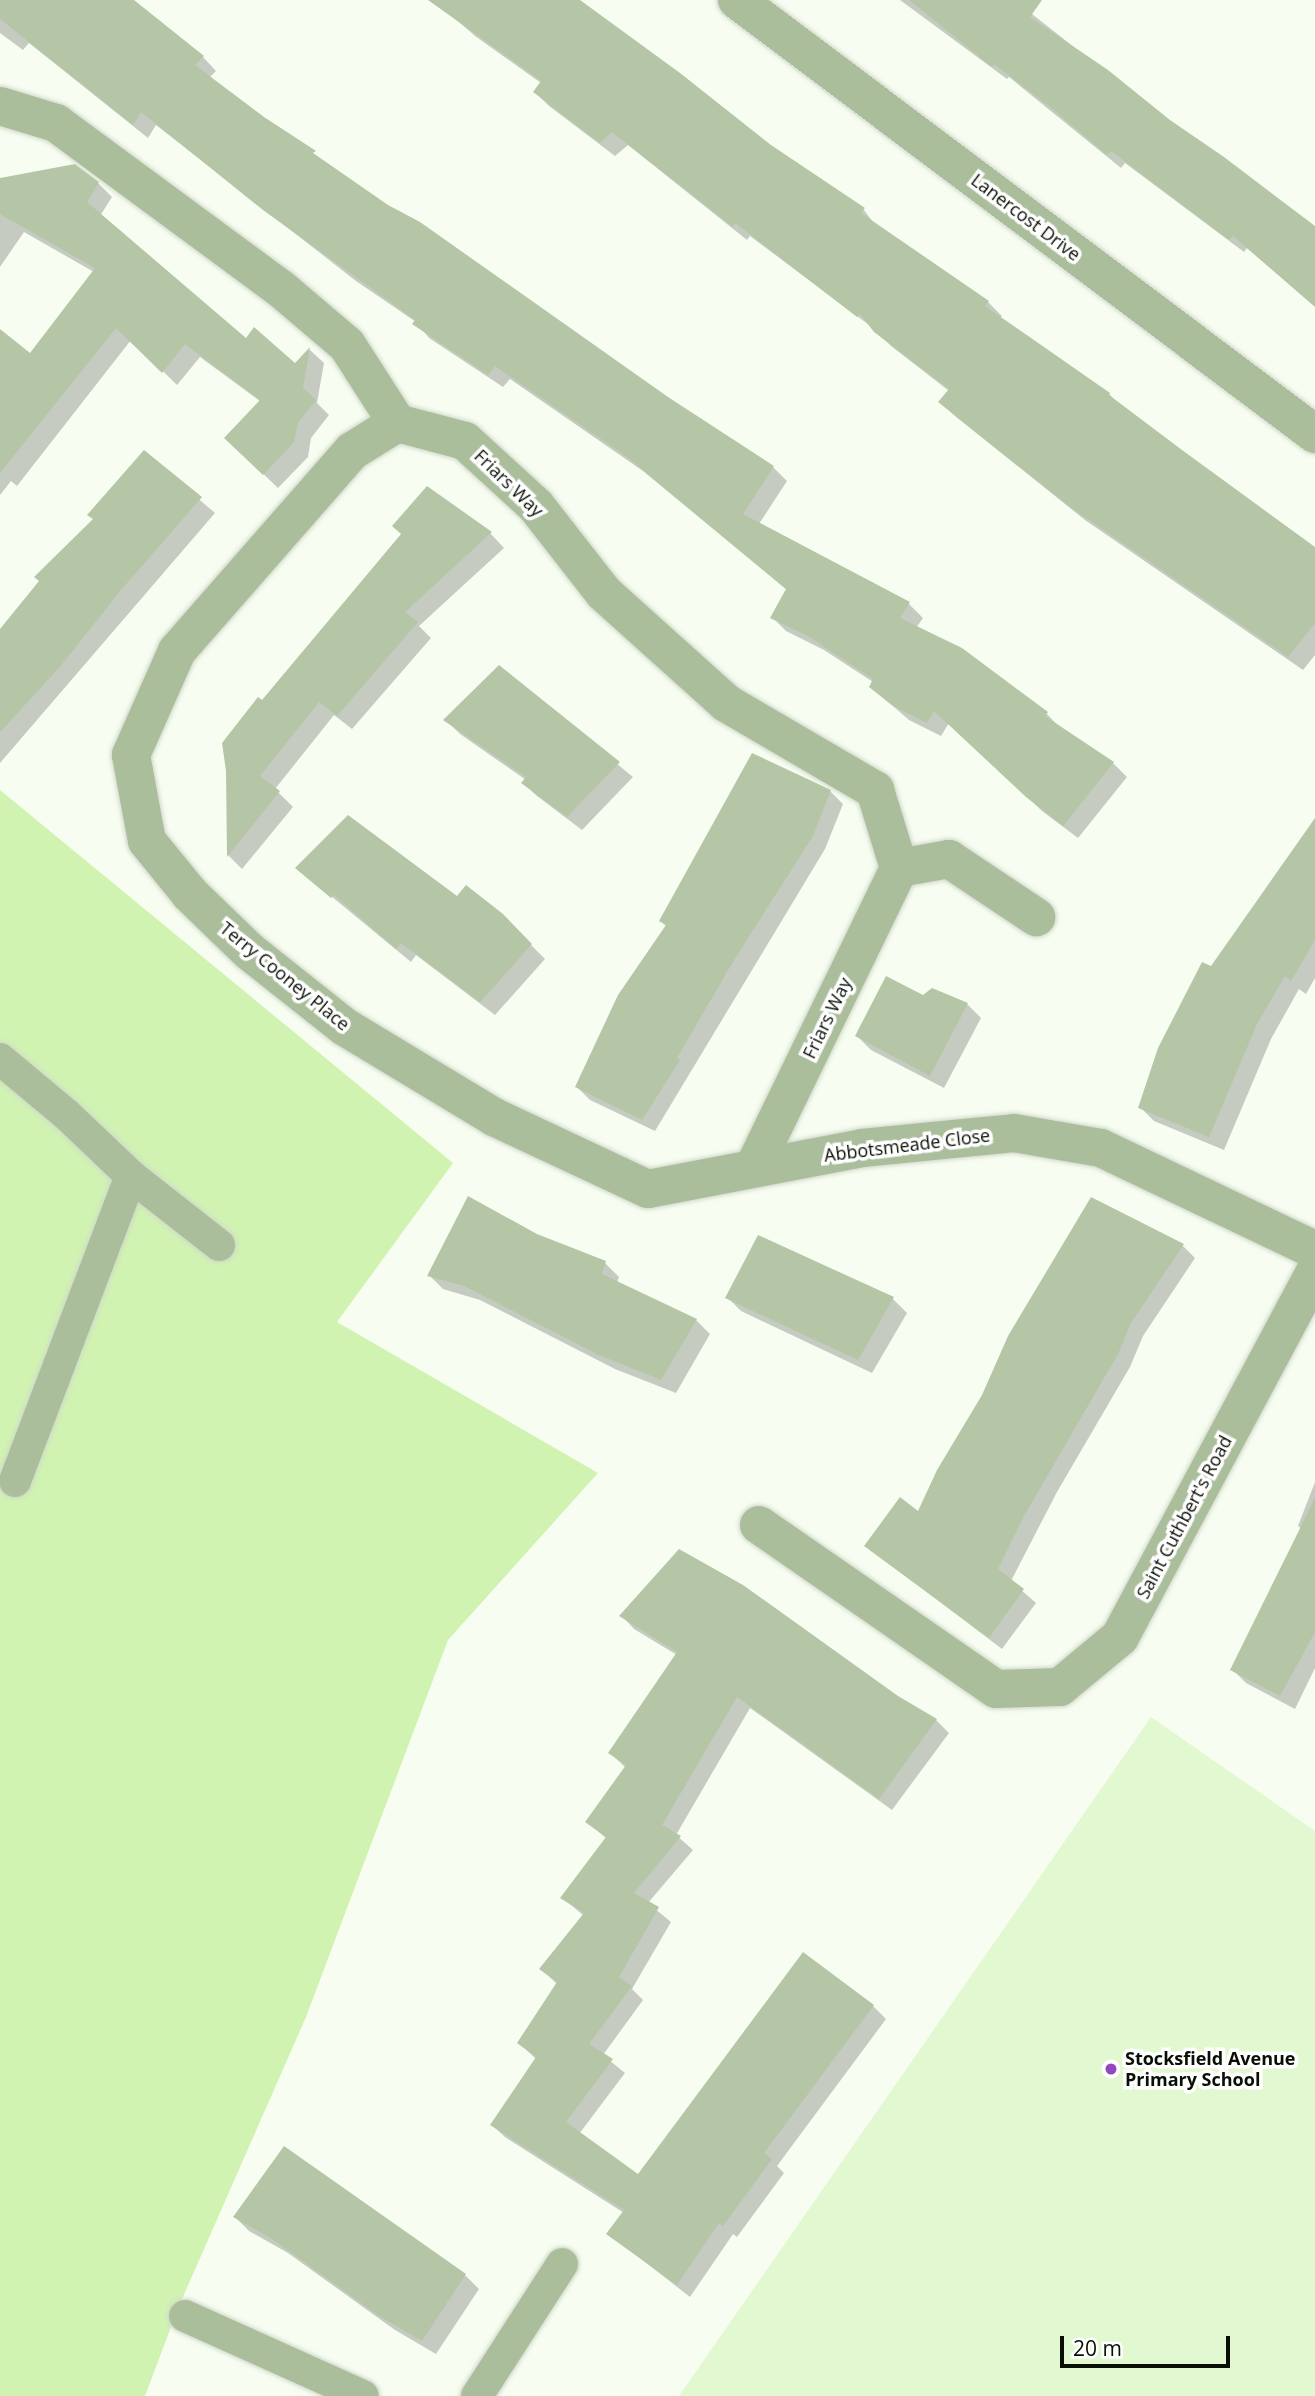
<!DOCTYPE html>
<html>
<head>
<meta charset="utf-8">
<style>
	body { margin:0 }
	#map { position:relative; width:1315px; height:2396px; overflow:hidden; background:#f7fef1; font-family:"Open Sans",sans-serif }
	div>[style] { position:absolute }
	.built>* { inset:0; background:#e2f8d0 }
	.green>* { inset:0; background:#d0f3b2 }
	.shadow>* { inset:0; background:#0003 }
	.building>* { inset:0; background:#b4c6a6 }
	.roads { filter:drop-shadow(0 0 2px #d1d8cb) drop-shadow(0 0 2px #d1d8cb) }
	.service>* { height:32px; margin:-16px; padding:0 16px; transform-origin:16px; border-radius:16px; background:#abbe9b }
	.minor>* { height:38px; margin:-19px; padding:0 19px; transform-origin:19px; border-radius:19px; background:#abbe9b }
	.tertiary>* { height:38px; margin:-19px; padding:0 19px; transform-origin:19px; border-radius:19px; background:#abbe9b }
	.dots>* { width:19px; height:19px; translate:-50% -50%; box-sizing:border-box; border:4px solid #fff; border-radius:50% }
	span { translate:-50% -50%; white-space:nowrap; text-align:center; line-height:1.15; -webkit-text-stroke:7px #fff; paint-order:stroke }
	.street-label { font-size:18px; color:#090f05 }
	.poi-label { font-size:18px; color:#090f05; font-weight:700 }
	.left { translate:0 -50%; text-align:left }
	.scale { position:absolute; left:1060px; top:2336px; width:170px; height:32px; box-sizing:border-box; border:4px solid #090f05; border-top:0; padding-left:9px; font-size:21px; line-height:24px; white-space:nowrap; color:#090f05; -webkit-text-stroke:5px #fff; paint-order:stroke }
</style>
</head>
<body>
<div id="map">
	<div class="built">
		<i style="clip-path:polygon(1151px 1717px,1315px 1831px,1315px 2396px,679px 2396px)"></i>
	</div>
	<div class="green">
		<i style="clip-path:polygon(0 790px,453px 1163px,337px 1322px,598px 1473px,448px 1640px,306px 2017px,179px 2306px,145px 2396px,0 2396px)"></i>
	</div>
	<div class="shadow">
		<i style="clip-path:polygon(0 0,130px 0,203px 57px,216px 71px,209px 78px,263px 119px,667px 399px,773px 467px,787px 481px,759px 524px,909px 604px,923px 618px,916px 628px,1047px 714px,1060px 728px,1113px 763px,1127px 777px,1078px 838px,1042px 811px,949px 723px,941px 736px,909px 720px,871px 687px,873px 682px,824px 650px,786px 631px,772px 617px,787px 590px,643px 471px,510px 379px,503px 387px,429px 338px,416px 322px,356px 281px,156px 125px,148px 138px,29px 43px,23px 50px,0 33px)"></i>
		<i style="clip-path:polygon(434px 0,579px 0,770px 146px,864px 210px,876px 226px,988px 302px,1002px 316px,1000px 318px,1109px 394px,1122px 407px,1315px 550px,1315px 655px,1303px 670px,1085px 520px,955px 416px,941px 402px,949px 391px,891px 346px,873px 328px,750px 236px,747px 240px,628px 145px,615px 156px,549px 106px,535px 92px,541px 83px,475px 36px)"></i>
		<i style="clip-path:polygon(900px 0,1010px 0,1032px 14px,1169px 122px,1315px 227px,1315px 306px,1247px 248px,1244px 252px,1125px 163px,1121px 168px,1009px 77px,1007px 79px)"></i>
		<i style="clip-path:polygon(0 178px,98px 183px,112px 197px,100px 216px,246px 340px,295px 365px,310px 350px,324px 363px,317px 403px,329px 415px,311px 438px,308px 457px,278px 488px,226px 438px,261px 402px,200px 357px,177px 385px,131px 340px,17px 486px,11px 481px,0 495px,0 331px,31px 356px,94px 272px,24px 232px,0 267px)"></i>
		<i style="clip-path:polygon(145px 453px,215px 513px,0 763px,0 631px,95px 520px)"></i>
		<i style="clip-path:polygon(427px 488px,491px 534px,504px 548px,419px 626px,431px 638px,352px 729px,334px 715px,275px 789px,293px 807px,242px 869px,229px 856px,228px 771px,262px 702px,403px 535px)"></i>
		<i style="clip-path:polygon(499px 667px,633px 777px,582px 830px,537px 796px,523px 783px,526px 780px,460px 734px,446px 720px)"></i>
		<i style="clip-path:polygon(830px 791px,843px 804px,825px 849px,655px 1131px,590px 1100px,577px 1087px,667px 927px,661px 921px)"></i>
		<i style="clip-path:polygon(1315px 826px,1315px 978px,1306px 994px,1299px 989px,1271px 1039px,1224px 1150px,1154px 1121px,1140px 1107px,1212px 969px)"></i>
		<i style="clip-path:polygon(297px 868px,457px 898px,502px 916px,545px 959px,495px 1015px,416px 955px,411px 962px)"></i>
		<i style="clip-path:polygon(923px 997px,967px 1004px,981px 1018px,944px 1088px,871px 1050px,857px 1036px)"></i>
		<i style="clip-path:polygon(1092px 1199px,1183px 1246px,1195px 1258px,1143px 1336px,1130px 1367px,1057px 1492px,1011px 1581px,1036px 1603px,1002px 1649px,866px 1546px,919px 1513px)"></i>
		<i style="clip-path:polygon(537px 1235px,605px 1263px,619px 1277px,617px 1283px,696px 1320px,710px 1334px,676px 1393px,615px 1369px,480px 1300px,443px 1289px,429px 1275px)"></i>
		<i style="clip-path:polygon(727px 1297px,893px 1299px,907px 1313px,872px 1373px,741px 1311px)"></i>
		<i style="clip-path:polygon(1315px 1482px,1315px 1668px,1295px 1709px,1246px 1683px,1232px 1669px,1302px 1529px,1298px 1526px)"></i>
		<i style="clip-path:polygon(622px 1616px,897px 1697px,936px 1720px,949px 1733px,892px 1810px,750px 1708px,676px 1835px,693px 1850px,648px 1903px,671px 1922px,632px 1989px,643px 2000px,603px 2055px,625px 2073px,579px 2134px,638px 2176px,873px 2006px,886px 2019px,777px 2166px,784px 2173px,737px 2237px,733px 2234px,690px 2297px,609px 2234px,624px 2213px,505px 2137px,492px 2125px,536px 2059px,519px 2043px,557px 1984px,541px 1969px,584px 1916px,563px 1898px,607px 1839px,587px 1822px,626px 1768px,610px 1753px,677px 1655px,634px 1629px)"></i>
		<i style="clip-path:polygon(235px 2217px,465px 2275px,479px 2289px,436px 2354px,395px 2330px,288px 2253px,249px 2231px)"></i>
	</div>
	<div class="building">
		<i style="clip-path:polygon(0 0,134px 0,204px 56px,195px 65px,264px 117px,316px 151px,313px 153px,388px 205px,420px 222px,668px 397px,774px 466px,743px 514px,910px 602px,900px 618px,962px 648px,1048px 712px,1045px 716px,1114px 762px,1063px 826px,1026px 797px,934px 711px,927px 723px,893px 706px,869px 687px,873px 679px,808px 636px,770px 618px,786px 589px,627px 457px,495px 366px,488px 375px,412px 324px,415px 320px,263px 210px,141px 112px,133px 125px,0 19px)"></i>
		<i style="clip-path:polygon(428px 0,580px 0,680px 73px,771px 145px,865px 208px,861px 213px,989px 301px,985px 306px,1110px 393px,1109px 395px,1182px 450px,1315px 547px,1315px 623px,1288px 657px,1070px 507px,938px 402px,949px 389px,874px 332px,860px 314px,857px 317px,735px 223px,733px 227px,612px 132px,600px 143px,533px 92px,541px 81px)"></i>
		<i style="clip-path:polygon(909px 0,1042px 0,1030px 17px,1108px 70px,1170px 120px,1224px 157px,1315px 226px,1315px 307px,1233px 236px,1229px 240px,1111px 151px,1107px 155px,1050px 107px,994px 64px,992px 67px)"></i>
		<i style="clip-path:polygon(75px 164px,99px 182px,87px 202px,246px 338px,254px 327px,295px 363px,310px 347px,303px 388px,316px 400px,298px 423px,294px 442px,263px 475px,224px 438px,260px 400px,185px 344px,162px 373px,116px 328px,0 473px,0 329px,30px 353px,95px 268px,0 214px,0 178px)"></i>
		<i style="clip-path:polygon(144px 450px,202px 497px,121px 590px,59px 668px,0 732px,0 629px,39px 581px,34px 577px,93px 519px,87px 515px)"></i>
		<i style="clip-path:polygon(427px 486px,492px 532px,405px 612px,418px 622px,337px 716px,319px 702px,260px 776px,280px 791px,227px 857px,226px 771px,222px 743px,258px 697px,262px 700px,401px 534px,392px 526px)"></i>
		<i style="clip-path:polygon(499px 665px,620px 762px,567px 817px,521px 783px,526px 777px,443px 720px)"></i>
		<i style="clip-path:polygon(752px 753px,831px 790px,813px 836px,734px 960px,677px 1058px,680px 1060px,642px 1120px,575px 1087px,618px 995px,666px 925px,659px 921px)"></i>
		<i style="clip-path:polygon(348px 815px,457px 896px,466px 885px,503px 914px,532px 944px,480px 1002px,401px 943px,396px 949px,334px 895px,331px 898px,295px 868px)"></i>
		<i style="clip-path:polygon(1315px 818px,1315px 940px,1291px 981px,1285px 976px,1257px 1024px,1209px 1137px,1138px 1108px,1158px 1048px,1202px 962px,1211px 966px)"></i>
		<i style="clip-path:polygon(886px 976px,923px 995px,932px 988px,968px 1003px,930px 1076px,855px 1036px)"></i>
		<i style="clip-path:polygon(468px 1196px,537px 1234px,606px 1261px,602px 1274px,697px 1319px,661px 1380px,599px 1355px,464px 1286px,427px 1276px)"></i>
		<i style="clip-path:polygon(1091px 1197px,1184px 1244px,1131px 1323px,1118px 1354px,1024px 1516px,998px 1569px,1024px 1589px,989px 1638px,864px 1546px,900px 1497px,918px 1511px,937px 1470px,982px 1395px,1008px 1336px)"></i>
		<i style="clip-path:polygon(758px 1235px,894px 1297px,858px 1360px,725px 1298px)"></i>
		<i style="clip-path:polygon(1315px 1498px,1315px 1632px,1280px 1696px,1230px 1670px)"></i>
		<i style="clip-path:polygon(679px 1549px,743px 1585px,898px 1696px,937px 1719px,879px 1799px,737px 1697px,662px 1825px,681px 1836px,634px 1893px,659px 1907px,619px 1977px,632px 1986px,589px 2044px,613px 2059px,566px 2122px,638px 2174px,803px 1952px,874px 2005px,764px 2153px,772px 2159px,723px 2226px,719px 2223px,677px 2285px,606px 2234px,624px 2210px,490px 2125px,536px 2057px,517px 2043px,557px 1982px,539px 1969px,584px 1913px,560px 1898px,606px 1837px,585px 1822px,626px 1765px,608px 1753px,677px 1652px,619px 1616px)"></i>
		<i style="clip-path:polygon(284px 2146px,466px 2274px,422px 2341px,379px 2316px,272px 2239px,233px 2217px)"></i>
	</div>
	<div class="roads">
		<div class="service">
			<i style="left:0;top:1059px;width:87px;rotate:39.9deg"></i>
			<i style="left:67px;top:1115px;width:88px;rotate:43.6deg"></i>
			<i style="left:131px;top:1176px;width:112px;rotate:38.1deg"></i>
			<i style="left:15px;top:1481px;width:326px;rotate:-69.2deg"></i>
			<i style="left:185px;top:2316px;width:195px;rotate:24.2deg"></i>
			<i style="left:477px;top:2396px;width:157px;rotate:-57.2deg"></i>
		</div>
		<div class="minor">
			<i style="left:0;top:106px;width:59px;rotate:16.9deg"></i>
			<i style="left:56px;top:123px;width:278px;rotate:36.4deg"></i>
			<i style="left:280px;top:288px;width:88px;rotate:40.4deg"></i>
			<i style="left:347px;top:345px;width:93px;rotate:57.3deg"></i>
			<i style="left:397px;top:423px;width:70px;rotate:14.8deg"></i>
			<i style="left:465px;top:441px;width:96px;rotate:42.5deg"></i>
			<i style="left:536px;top:506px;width:110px;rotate:52deg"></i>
			<i style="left:604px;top:593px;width:164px;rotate:42deg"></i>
			<i style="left:726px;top:703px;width:173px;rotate:30.3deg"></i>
			<i style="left:875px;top:790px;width:82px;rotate:72.9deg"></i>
			<i style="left:397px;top:423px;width:53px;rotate:148.1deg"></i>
			<i style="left:352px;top:451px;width:266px;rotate:131.2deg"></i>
			<i style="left:177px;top:651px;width:114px;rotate:113.9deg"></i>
			<i style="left:131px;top:755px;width:87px;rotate:79.5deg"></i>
			<i style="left:147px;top:841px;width:68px;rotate:50.9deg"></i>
			<i style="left:190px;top:894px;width:82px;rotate:44deg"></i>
			<i style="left:249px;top:951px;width:122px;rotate:38.4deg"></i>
			<i style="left:345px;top:1027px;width:174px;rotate:31.1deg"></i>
			<i style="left:494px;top:1117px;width:170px;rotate:25.1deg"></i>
			<i style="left:648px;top:1189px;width:218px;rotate:-10.8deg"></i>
			<i style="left:862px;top:1148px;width:153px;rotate:-5.6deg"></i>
			<i style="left:1014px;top:1133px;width:88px;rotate:9.8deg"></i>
			<i style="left:1101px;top:1148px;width:237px;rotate:25.5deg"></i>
			<i style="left:754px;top:1167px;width:332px;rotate:-64.1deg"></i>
			<i style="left:899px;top:868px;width:51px;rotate:-10.2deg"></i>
			<i style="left:949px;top:859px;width:105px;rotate:33.7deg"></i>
			<i style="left:759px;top:1525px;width:288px;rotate:34.7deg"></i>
			<i style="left:996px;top:1689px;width:64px;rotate:-1.8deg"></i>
			<i style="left:1060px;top:1687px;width:78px;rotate:-39.8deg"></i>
			<i style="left:1120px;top:1637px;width:414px;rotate:-61.9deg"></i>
		</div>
		<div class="tertiary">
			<i style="left:737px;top:0;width:723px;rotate:36.9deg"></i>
		</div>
	</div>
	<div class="dots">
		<i style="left:1111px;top:2069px;background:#9249bc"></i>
	</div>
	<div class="street-label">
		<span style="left:1026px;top:217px;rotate:37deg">Lanercost Drive</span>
		<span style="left:509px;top:483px;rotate:44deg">Friars Way</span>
		<span style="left:285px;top:976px;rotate:39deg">Terry Cooney Place</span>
		<span style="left:827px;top:1018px;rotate:-64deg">Friars Way</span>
		<span style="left:907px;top:1145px;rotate:-7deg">Abbotsmeade Close</span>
		<span style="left:1184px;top:1517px;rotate:-62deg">Saint Cuthbert's Road</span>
	</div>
	<div class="poi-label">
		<span class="left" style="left:1125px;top:2069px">Stocksfield Avenue<br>Primary School</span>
	</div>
	<div class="scale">20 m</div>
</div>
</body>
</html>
